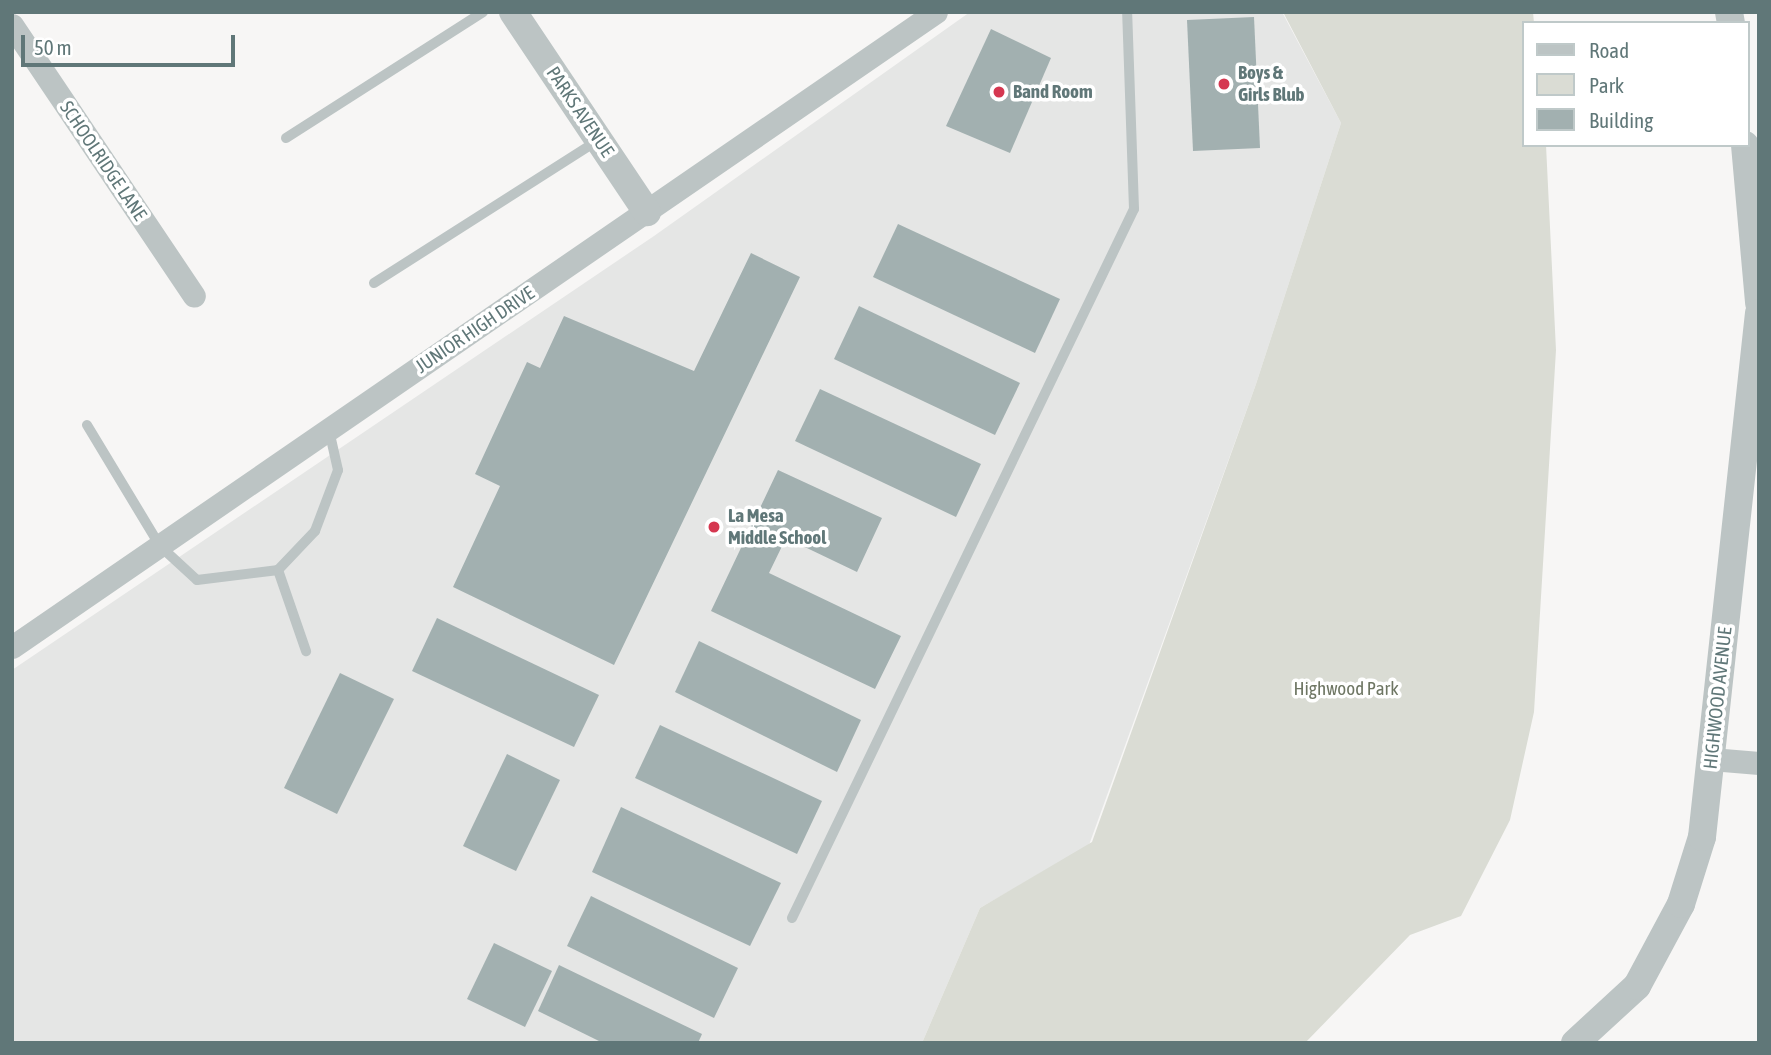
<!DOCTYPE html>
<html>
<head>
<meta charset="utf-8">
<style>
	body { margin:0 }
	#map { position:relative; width:1771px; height:1055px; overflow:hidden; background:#f7f6f5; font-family:"Asap Condensed",sans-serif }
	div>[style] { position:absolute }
	.built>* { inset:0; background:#e5e6e5 }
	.green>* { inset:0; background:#dadcd4 }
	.building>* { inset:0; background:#a2b0b0 }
	.service>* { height:10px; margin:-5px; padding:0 5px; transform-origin:5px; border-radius:5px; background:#bcc4c4 }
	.minor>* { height:23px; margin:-11.5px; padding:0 11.5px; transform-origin:11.5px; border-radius:11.5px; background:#bcc4c4 }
	.tertiary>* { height:28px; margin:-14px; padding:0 14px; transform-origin:14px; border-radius:14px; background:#bcc4c4 }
	.dots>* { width:19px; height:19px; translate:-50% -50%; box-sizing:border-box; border:4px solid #fff; border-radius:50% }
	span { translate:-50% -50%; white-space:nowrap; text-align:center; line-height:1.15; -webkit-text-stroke:7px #fff; paint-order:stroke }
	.poi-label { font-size:19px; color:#607778; font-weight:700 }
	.left { translate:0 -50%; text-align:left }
	.street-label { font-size:19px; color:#607778 }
	.park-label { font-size:19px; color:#6e7663 }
	.frame { position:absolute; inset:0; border:14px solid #607778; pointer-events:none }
	.legend { position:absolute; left:1522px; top:21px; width:228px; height:126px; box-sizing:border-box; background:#fff; border:2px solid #bfc9c9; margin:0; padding:9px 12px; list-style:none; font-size:21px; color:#607778 }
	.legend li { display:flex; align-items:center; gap:14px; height:35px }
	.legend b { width:35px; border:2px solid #bfc9c9 }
	.scale { position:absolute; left:21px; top:35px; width:214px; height:32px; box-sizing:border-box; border:4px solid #607778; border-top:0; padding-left:9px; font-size:21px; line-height:24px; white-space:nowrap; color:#607778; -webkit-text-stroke:5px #fff; paint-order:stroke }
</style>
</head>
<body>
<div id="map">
	<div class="built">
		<i style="clip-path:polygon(970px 12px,1282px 12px,1341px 123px,1256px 384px,1089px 845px,980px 908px,922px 1043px,12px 1043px,12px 670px,654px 236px)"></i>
	</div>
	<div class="green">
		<i style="clip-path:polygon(1283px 12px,1533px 12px,1534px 23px,1524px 23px,1524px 145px,1546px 145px,1556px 350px,1534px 712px,1510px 820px,1461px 916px,1410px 935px,1305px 1043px,922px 1043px,980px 908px,1092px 842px,1256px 384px,1341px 123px)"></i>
	</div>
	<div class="building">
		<i style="clip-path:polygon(1254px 17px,1260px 148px,1193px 151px,1187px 20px)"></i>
		<i style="clip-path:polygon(991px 29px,1051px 58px,1010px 153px,946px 126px)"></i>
		<i style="clip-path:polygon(898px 224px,1060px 299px,1035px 353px,873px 277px)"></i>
		<i style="clip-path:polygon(751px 253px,800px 277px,614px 665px,453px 587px,500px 486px,475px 474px,527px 362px,540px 368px,564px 316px,694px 371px)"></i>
		<i style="clip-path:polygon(859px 306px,1020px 383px,995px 435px,834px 359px)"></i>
		<i style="clip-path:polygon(820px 389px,981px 464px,956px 517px,795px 441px)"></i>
		<i style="clip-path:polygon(778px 470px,882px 518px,857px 572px,786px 538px,769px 573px,901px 636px,875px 689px,711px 611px)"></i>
		<i style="clip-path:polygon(437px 618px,599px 695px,574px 747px,412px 671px)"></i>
		<i style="clip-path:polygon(699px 641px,861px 720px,837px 772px,675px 692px)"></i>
		<i style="clip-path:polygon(340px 673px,394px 699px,337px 814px,284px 788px)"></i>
		<i style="clip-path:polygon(660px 725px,822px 801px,797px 854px,635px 778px)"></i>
		<i style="clip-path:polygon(507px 754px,560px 780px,516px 871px,463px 846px)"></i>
		<i style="clip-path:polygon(621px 807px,781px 883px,750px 946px,592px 872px)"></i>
		<i style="clip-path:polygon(591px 896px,738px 968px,714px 1018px,567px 946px)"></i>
		<i style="clip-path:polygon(494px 943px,552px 971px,525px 1027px,467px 999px)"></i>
		<i style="clip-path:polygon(559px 965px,702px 1034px,698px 1043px,603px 1043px,538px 1011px)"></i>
	</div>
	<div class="service">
		<i style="left:286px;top:138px;width:234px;rotate:-32.6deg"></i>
		<i style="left:374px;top:283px;width:264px;rotate:-32.5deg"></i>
		<i style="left:87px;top:425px;width:141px;rotate:58.9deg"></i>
		<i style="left:160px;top:546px;width:50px;rotate:42.6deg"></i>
		<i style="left:197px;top:580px;width:82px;rotate:-7deg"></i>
		<i style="left:278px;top:570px;width:86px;rotate:70.9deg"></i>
		<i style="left:278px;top:570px;width:54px;rotate:-46.5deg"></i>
		<i style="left:315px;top:531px;width:65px;rotate:-69.3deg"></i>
		<i style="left:338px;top:470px;width:41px;rotate:-102.7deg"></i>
		<i style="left:792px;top:918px;width:787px;rotate:-64.25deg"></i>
		<i style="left:1134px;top:209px;width:197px;rotate:-92deg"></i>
	</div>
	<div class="minor">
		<i style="left:12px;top:25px;width:326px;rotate:56.1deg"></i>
		<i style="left:12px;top:647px;width:1121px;rotate:-34.5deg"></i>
		<i style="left:1711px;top:759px;width:48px;rotate:4.8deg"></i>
	</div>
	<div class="tertiary">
		<i style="left:513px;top:12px;width:241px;rotate:56.2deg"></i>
		<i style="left:1729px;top:12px;width:11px;rotate:80deg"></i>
		<i style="left:1745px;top:145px;width:159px;rotate:84.9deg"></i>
		<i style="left:1575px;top:1043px;width:84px;rotate:-42.6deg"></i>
		<i style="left:1637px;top:986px;width:93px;rotate:-61.8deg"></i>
		<i style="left:1681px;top:904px;width:70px;rotate:-72.6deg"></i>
		<i style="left:1702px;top:837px;width:527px;rotate:-83.79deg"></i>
	</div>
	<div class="dots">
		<i style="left:1224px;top:84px;background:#d53750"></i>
		<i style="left:999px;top:92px;background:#d53750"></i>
		<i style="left:714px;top:527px;background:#d53750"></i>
	</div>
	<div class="poi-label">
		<span class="left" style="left:1238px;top:84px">Boys &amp;<br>Girls Blub</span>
		<span class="left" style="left:1013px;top:92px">Band Room</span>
		<span class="left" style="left:728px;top:527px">La Mesa<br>Middle School</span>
	</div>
	<div class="street-label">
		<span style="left:580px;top:112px;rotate:56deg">PARKS AVENUE</span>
		<span style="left:103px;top:161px;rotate:56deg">SCHOOLRIDGE LANE</span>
		<span style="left:475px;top:330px;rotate:-34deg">JUNIOR HIGH DRIVE</span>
		<span style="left:1718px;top:698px;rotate:-84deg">HIGHWOOD AVENUE</span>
	</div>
	<div class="park-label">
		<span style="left:1346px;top:689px">Highwood Park</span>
	</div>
	<div class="frame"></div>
	<ul class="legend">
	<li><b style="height:9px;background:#bcc4c4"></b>Road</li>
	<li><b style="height:19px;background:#dadcd4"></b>Park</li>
	<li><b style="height:19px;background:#a2b0b0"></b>Building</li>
	</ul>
	<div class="scale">50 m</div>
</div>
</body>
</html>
